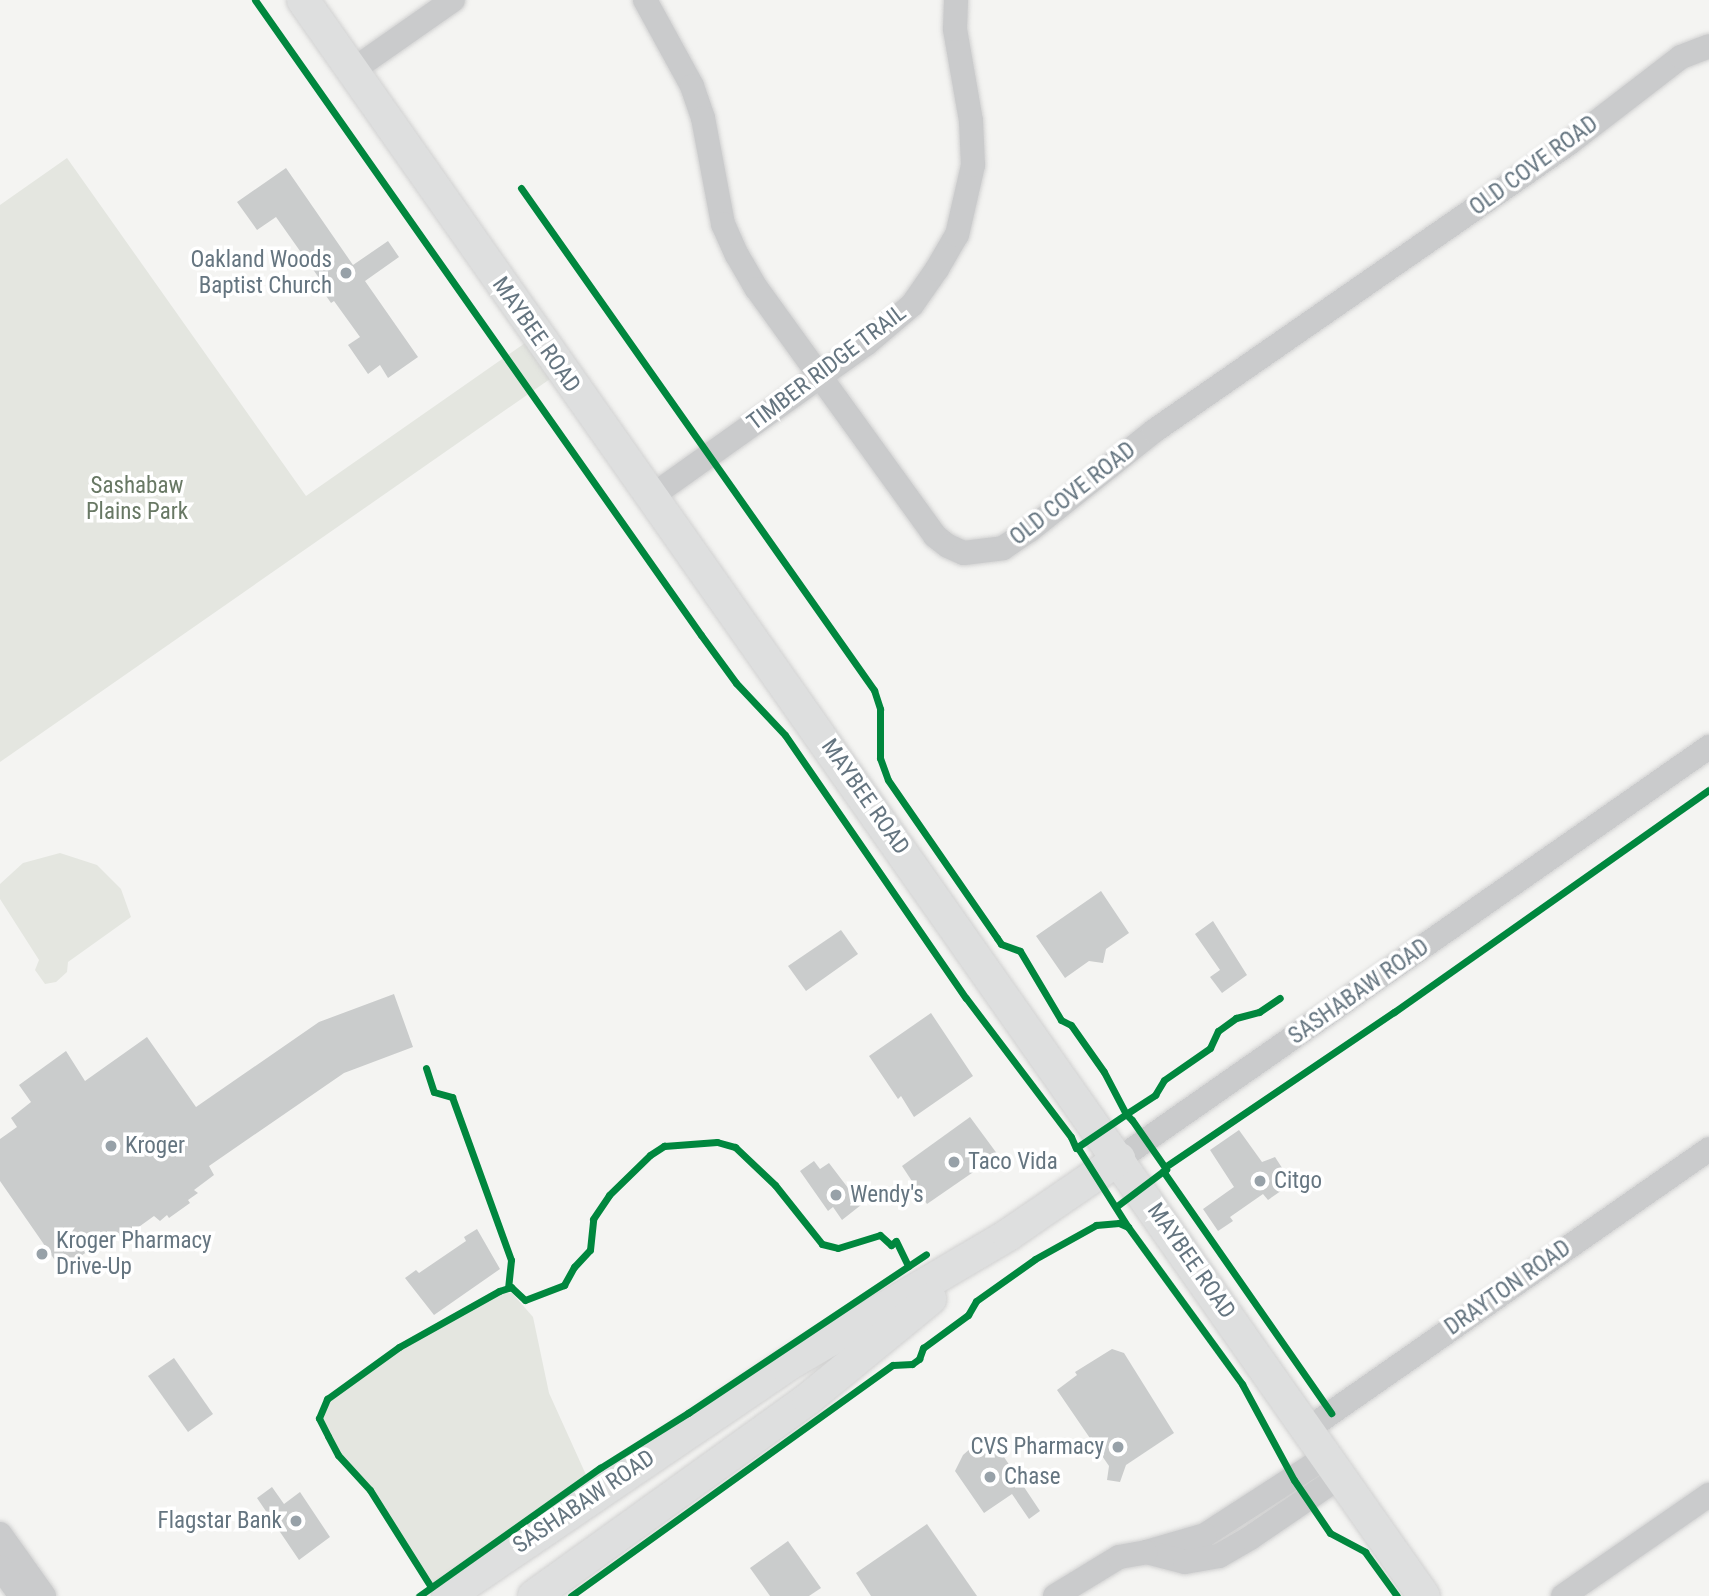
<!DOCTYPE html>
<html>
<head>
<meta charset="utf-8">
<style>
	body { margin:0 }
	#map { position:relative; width:1709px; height:1596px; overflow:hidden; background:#f4f4f2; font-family:"Roboto Condensed",sans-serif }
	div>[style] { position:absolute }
	.green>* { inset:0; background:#e4e6e0 }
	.building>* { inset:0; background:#cacccc }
	.roads { filter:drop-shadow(0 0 2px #d1d1d1) drop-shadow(0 0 2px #d1d1d1) }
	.minor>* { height:24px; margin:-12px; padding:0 12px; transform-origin:12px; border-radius:12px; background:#cacbcc }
	.major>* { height:32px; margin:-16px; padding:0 16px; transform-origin:16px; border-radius:16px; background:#dedfdf }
	.cycleway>* { height:7px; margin:-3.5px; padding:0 3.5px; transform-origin:3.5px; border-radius:3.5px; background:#00873e }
	.dots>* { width:19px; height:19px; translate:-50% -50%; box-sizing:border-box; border:4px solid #fff; border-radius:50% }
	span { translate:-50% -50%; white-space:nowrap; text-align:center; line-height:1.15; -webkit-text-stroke:7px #fff; paint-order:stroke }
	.street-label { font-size:23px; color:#657580 }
	.poi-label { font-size:23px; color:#657580 }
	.right { translate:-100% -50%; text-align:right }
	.left { translate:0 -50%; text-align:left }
	.park-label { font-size:23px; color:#687864 }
</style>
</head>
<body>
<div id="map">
	<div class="green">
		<i style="clip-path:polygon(67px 158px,306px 496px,525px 343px,550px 379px,0 762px,0 205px)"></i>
		<i style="clip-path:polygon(60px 853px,97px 865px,121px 889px,131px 917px,68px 962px,67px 972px,56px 982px,45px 984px,35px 970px,39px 960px,0 899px,0 884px,23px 863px)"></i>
		<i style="clip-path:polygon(499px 1291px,512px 1293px,533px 1317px,549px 1393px,587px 1477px,431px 1587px,370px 1490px,338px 1455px,319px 1418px,327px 1399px,399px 1347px)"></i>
	</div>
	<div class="building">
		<i style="clip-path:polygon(286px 168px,353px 265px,388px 241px,399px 257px,365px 281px,418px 357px,388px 378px,380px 365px,368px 374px,348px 345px,360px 337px,334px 301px,331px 303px,320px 287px,324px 285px,276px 217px,257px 230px,237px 202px)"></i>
		<i style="clip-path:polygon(1101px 891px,1129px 933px,1106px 949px,1103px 963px,1089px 961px,1065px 978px,1036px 936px)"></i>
		<i style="clip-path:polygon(1213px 921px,1247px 975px,1222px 993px,1210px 977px,1220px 970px,1195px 934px)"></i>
		<i style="clip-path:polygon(841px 930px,858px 954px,806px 991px,788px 966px)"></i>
		<i style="clip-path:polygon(394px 994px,413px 1047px,344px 1073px,209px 1166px,214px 1175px,194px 1190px,198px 1193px,188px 1200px,190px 1203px,169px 1218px,167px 1215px,160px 1221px,154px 1216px,122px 1239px,117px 1232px,61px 1269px,0 1181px,0 1139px,17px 1127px,11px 1118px,31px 1102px,19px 1085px,66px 1051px,85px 1081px,147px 1037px,196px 1107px,319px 1022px)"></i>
		<i style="clip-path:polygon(931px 1013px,973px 1076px,914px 1117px,901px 1096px,898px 1099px,869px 1056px)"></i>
		<i style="clip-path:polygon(970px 1117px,998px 1155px,927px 1204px,902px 1166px)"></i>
		<i style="clip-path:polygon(1239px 1130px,1262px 1162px,1275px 1157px,1286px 1174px,1284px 1179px,1288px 1186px,1268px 1200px,1263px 1194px,1230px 1217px,1233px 1221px,1218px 1231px,1203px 1209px,1234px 1187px,1210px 1150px)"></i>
		<i style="clip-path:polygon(814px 1161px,820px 1169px,829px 1163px,861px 1205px,842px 1220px,833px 1207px,828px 1211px,800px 1171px)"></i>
		<i style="clip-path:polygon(477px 1229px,500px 1269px,434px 1315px,405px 1278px,416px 1270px,419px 1273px,466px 1241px,464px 1237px)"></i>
		<i style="clip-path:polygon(1112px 1349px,1124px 1353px,1174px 1433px,1126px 1465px,1120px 1482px,1107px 1480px,1109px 1466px,1057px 1390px,1077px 1375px,1075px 1372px)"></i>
		<i style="clip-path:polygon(174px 1358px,213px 1414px,188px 1432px,148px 1376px)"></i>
		<i style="clip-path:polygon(994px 1442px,1040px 1511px,1029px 1519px,1012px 1494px,984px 1513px,955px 1471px,963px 1455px,971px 1448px)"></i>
		<i style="clip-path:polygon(272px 1487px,284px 1504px,300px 1492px,330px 1537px,299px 1560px,257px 1498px)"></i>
		<i style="clip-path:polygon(927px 1524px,977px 1596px,871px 1596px,856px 1573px)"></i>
		<i style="clip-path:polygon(788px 1541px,821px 1588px,809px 1596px,770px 1596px,750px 1568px)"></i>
	</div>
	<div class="roads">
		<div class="minor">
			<i style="left:645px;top:0;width:98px;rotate:61.3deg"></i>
			<i style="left:692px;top:86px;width:34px;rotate:71deg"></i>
			<i style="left:703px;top:118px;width:108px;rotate:79.3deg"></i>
			<i style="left:723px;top:224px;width:34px;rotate:66deg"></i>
			<i style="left:737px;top:255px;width:39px;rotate:60deg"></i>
			<i style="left:757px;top:289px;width:304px;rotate:54.2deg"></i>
			<i style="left:935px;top:536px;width:16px;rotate:38deg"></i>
			<i style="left:948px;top:546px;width:17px;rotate:24deg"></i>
			<i style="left:964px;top:553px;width:39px;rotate:-7deg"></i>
			<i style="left:1003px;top:548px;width:32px;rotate:-34deg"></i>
			<i style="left:1030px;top:530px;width:159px;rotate:-38.6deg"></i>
			<i style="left:1154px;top:431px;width:504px;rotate:-34.73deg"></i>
			<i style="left:1568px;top:144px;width:143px;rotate:-37.6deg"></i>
			<i style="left:1681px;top:57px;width:30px;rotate:-21deg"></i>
			<i style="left:353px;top:70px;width:122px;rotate:-35deg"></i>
			<i style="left:652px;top:496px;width:262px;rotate:-35.4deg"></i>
			<i style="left:866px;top:344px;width:60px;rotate:-40.3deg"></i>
			<i style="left:912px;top:305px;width:44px;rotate:-55.2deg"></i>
			<i style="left:937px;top:269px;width:39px;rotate:-60deg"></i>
			<i style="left:957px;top:235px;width:72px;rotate:-77.1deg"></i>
			<i style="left:973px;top:165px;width:44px;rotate:-92.6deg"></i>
			<i style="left:971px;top:121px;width:93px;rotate:-99.9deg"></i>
			<i style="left:955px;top:29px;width:29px;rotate:-88deg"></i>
			<i style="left:1119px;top:1159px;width:720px;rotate:-34.93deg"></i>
			<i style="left:1308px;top:1429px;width:489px;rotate:-34.9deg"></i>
			<i style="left:1327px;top:1456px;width:145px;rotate:147.1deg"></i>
			<i style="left:1205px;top:1535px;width:61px;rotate:163.9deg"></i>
			<i style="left:1146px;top:1552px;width:40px;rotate:14.4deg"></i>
			<i style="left:1185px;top:1562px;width:35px;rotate:-10deg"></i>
			<i style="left:1219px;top:1556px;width:36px;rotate:-30deg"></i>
			<i style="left:1250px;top:1538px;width:110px;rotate:-34.3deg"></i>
			<i style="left:0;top:1534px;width:76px;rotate:54.6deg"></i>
			<i style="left:0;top:1567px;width:36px;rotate:54deg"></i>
			<i style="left:1055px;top:1596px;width:75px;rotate:-31.4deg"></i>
			<i style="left:1119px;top:1557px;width:27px;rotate:-10deg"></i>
			<i style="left:1563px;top:1596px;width:178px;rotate:-34.7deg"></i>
		</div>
		<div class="major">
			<i style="left:303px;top:0;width:1950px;rotate:54.92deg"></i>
			<i style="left:448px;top:1596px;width:409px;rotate:-34.2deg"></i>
			<i style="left:786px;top:1366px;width:258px;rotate:-30.5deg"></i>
			<i style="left:1008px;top:1235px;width:135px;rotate:-34.4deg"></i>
			<i style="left:534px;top:1596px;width:337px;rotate:-35.7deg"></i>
			<i style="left:808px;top:1399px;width:158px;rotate:-39.3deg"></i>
		</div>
	</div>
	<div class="cycleway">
		<i style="left:255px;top:0;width:776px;rotate:54.92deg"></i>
		<i style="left:701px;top:635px;width:59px;rotate:53.9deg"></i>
		<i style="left:736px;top:683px;width:71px;rotate:46.7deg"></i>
		<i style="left:785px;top:735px;width:319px;rotate:55.5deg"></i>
		<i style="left:966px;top:998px;width:174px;rotate:52.9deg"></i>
		<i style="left:1071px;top:1137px;width:12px;rotate:66deg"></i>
		<i style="left:1076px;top:1148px;width:60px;rotate:-34.2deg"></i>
		<i style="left:1126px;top:1114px;width:8px;rotate:45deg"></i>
		<i style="left:1132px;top:1120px;width:60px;rotate:55.2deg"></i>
		<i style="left:1166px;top:1169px;width:61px;rotate:142.9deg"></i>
		<i style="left:521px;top:188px;width:614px;rotate:54.89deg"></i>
		<i style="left:874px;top:690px;width:20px;rotate:72deg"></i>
		<i style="left:880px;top:709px;width:49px;rotate:90deg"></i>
		<i style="left:880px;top:758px;width:23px;rotate:70deg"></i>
		<i style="left:888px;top:780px;width:192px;rotate:55.4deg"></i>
		<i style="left:997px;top:938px;width:7px;rotate:56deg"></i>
		<i style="left:1001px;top:944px;width:20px;rotate:20deg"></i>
		<i style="left:1020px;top:951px;width:80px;rotate:59.3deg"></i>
		<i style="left:1061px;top:1020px;width:11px;rotate:27deg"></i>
		<i style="left:1071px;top:1025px;width:57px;rotate:54.9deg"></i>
		<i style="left:1104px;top:1072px;width:47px;rotate:62.4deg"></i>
		<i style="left:1126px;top:1114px;width:35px;rotate:-33deg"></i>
		<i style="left:1155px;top:1095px;width:17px;rotate:-59deg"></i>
		<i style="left:1164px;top:1080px;width:56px;rotate:-34.8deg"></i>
		<i style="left:1210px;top:1048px;width:19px;rotate:-65deg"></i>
		<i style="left:1218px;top:1031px;width:22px;rotate:-36deg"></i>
		<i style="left:1236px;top:1018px;width:24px;rotate:-15deg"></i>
		<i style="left:1259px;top:1012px;width:25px;rotate:-34deg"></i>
		<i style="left:426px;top:1068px;width:25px;rotate:72deg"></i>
		<i style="left:434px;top:1092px;width:19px;rotate:16deg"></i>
		<i style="left:452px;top:1097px;width:173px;rotate:70.1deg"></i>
		<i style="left:511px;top:1260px;width:28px;rotate:96deg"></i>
		<i style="left:1078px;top:1148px;width:93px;rotate:57.7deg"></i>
		<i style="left:1128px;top:1227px;width:194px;rotate:54deg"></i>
		<i style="left:1242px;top:1384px;width:109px;rotate:61.6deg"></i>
		<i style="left:1294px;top:1480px;width:64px;rotate:55.8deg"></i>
		<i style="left:1330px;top:1533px;width:40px;rotate:28deg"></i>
		<i style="left:1365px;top:1552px;width:54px;rotate:54deg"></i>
		<i style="left:1165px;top:1167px;width:277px;rotate:-34.1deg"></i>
		<i style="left:1394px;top:1012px;width:385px;rotate:-35.2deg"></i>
		<i style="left:1163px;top:1171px;width:295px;rotate:55.2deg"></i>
		<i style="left:431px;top:1587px;width:115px;rotate:-122.2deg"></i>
		<i style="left:370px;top:1490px;width:47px;rotate:-132.4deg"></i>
		<i style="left:338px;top:1455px;width:21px;rotate:-118deg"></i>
		<i style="left:328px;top:1436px;width:20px;rotate:-117deg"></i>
		<i style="left:319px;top:1418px;width:21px;rotate:-67deg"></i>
		<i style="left:327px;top:1399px;width:89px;rotate:-35.8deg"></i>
		<i style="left:399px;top:1347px;width:115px;rotate:-29.2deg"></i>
		<i style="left:499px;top:1291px;width:13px;rotate:-18deg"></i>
		<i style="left:511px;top:1287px;width:19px;rotate:43deg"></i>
		<i style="left:525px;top:1300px;width:42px;rotate:-21deg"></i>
		<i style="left:564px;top:1285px;width:21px;rotate:-61deg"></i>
		<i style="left:574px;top:1267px;width:23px;rotate:-47deg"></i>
		<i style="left:590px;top:1250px;width:31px;rotate:-84deg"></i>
		<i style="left:593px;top:1219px;width:29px;rotate:-56deg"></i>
		<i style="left:609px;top:1195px;width:57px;rotate:-44.3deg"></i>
		<i style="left:650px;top:1155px;width:17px;rotate:-33deg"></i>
		<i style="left:664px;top:1146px;width:53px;rotate:-4.3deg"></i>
		<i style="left:717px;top:1142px;width:19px;rotate:16deg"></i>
		<i style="left:735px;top:1147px;width:55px;rotate:43.5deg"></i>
		<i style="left:775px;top:1185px;width:75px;rotate:51.5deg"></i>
		<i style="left:822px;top:1244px;width:16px;rotate:14deg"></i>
		<i style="left:838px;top:1248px;width:44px;rotate:-17.2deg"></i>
		<i style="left:880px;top:1235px;width:15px;rotate:42deg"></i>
		<i style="left:891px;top:1245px;width:6px;rotate:-39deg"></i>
		<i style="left:896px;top:1241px;width:28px;rotate:64deg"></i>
		<i style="left:419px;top:1596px;width:222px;rotate:-35.3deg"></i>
		<i style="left:600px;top:1468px;width:104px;rotate:-32deg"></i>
		<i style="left:688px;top:1413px;width:286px;rotate:-33.7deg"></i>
		<i style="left:571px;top:1596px;width:396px;rotate:-35.7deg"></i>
		<i style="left:893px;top:1365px;width:19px;rotate:-3deg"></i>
		<i style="left:912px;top:1364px;width:9px;rotate:-36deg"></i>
		<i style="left:919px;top:1359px;width:12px;rotate:-70deg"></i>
		<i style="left:923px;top:1348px;width:56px;rotate:-36.3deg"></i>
		<i style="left:968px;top:1315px;width:16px;rotate:-60deg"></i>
		<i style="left:976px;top:1301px;width:72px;rotate:-35.4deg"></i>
		<i style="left:1035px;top:1259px;width:70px;rotate:-29.1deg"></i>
		<i style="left:1096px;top:1225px;width:23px;rotate:-5deg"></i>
		<i style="left:1119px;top:1223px;width:10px;rotate:24deg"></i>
	</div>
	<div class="dots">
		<i style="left:346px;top:273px;background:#97a1a8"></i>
		<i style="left:111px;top:1146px;background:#97a1a8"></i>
		<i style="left:954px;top:1162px;background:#97a1a8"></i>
		<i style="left:1260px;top:1181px;background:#97a1a8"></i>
		<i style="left:836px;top:1195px;background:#97a1a8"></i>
		<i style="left:42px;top:1254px;background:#97a1a8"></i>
		<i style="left:1118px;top:1447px;background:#97a1a8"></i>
		<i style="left:990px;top:1477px;background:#97a1a8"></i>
		<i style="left:296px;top:1521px;background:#97a1a8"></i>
	</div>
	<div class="street-label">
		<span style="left:1534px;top:166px;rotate:-36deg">OLD COVE ROAD</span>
		<span style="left:536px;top:335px;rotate:55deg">MAYBEE ROAD</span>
		<span style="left:827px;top:368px;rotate:-37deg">TIMBER RIDGE TRAIL</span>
		<span style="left:1073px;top:494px;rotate:-38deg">OLD COVE ROAD</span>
		<span style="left:865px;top:797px;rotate:55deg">MAYBEE ROAD</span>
		<span style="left:1359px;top:992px;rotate:-35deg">SASHABAW ROAD</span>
		<span style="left:1191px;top:1261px;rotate:55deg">MAYBEE ROAD</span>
		<span style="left:1508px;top:1288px;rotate:-35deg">DRAYTON ROAD</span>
		<span style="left:584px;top:1502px;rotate:-34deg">SASHABAW ROAD</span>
	</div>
	<div class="poi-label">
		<span class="right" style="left:332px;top:273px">Oakland Woods<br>Baptist Church</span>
		<span class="left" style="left:125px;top:1146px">Kroger</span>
		<span class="left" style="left:968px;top:1162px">Taco Vida</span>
		<span class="left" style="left:1274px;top:1181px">Citgo</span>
		<span class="left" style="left:850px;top:1195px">Wendy's</span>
		<span class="left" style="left:56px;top:1254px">Kroger Pharmacy<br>Drive-Up</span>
		<span class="right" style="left:1104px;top:1447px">CVS Pharmacy</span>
		<span class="left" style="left:1004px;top:1477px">Chase</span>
		<span class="right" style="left:282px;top:1521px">Flagstar Bank</span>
	</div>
	<div class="park-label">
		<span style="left:137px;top:499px">Sashabaw<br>Plains Park</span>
	</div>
</div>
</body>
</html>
